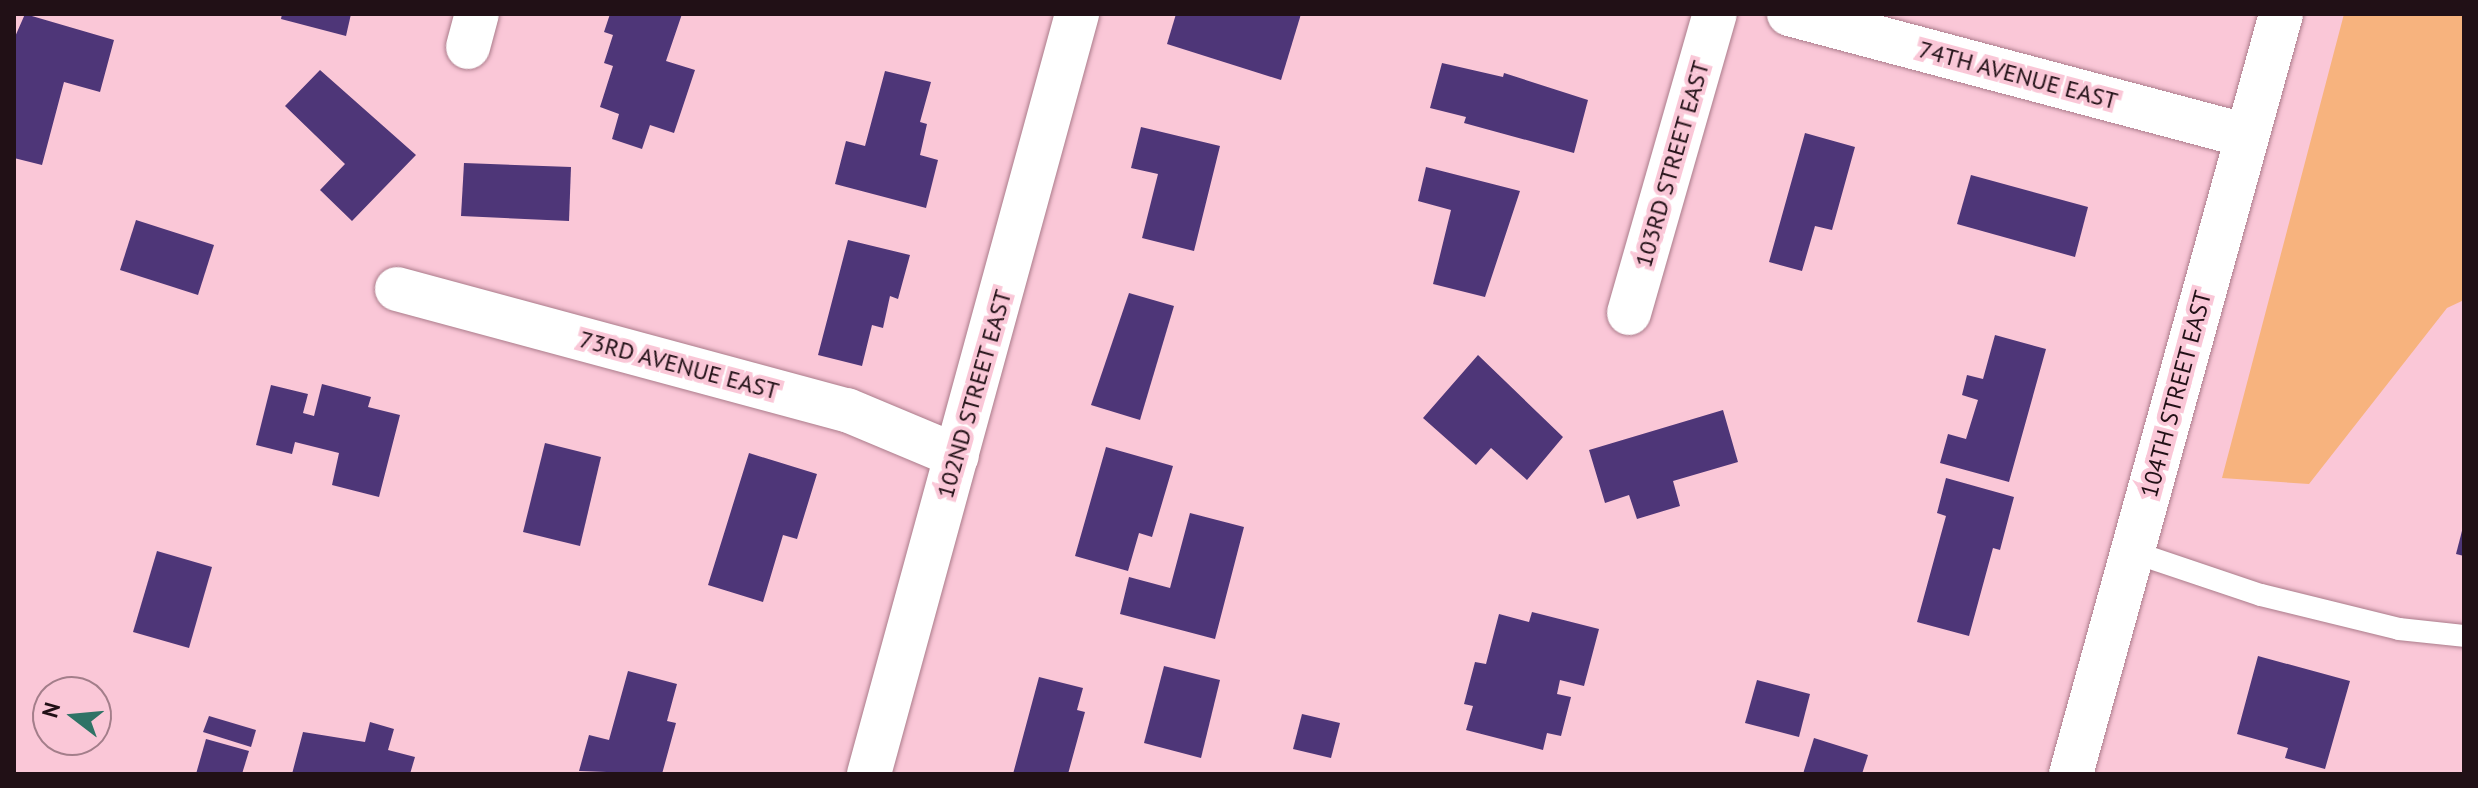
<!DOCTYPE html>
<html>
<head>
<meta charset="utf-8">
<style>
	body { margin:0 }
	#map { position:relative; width:2478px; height:788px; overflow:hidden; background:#fac7d7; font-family:"PT Sans",sans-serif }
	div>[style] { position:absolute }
	.green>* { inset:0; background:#f7b37e }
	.building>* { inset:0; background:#4e3678 }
	.roads { filter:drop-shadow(0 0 2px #ab7c8b) drop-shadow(0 0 2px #ab7c8b) }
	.lane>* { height:22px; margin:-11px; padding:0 11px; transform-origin:11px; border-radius:11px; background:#fff }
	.street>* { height:44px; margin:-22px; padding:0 22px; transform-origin:22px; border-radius:22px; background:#fff }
	.secondary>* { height:44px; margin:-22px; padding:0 22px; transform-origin:22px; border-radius:22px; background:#fff }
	span { translate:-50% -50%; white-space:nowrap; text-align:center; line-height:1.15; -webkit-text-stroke:8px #fac7d7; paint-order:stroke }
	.street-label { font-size:24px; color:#211016 }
	.frame { position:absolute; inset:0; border:16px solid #211016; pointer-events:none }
	.north { position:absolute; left:32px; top:676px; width:80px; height:80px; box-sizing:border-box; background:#fac7d7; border:2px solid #a37e8a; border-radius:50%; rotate:286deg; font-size:22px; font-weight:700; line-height:32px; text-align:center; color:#211016 }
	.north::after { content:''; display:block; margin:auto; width:28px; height:36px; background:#2f7366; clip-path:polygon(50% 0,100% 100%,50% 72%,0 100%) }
</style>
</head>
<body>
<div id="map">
	<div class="green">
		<i style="clip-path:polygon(2344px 14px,2464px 14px,2464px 300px,2447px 308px,2309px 484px,2222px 478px)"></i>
	</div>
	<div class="building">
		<i style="clip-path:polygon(25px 14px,114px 40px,100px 92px,64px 82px,42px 165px,14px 158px,14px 39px)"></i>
		<i style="clip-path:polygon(282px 14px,351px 14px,346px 36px,281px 19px)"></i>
		<i style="clip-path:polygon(610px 14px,682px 14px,666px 61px,695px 70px,674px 133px,650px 125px,642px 149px,612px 139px,619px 114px,600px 107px,613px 66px,604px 63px,613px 35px,604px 32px)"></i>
		<i style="clip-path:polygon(1176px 14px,1301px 14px,1281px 80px,1167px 44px)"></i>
		<i style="clip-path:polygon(1442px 63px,1503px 77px,1504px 73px,1588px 100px,1574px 153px,1464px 123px,1466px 117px,1430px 108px)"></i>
		<i style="clip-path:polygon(320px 70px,416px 155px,352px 221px,320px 190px,345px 164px,285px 106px)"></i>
		<i style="clip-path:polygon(885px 71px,931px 82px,920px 122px,927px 124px,920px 155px,938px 160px,926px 208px,835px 184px,846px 141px,865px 146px)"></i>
		<i style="clip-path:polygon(1141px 127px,1220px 146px,1194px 251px,1142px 238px,1158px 174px,1131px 168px)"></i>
		<i style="clip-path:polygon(1805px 133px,1855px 147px,1832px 230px,1815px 226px,1802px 271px,1769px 262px)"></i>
		<i style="clip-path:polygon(464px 163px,571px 167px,569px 221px,461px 216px)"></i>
		<i style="clip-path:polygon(1426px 167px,1520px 191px,1485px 297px,1433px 284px,1451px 210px,1418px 201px)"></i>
		<i style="clip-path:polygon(1971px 175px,2088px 207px,2075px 257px,1957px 224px)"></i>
		<i style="clip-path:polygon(136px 220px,214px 245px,198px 295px,120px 270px)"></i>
		<i style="clip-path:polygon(848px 240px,910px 255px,898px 299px,890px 296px,883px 328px,872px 325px,862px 366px,818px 355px)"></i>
		<i style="clip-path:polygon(1129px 293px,1174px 306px,1140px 420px,1091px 405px)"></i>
		<i style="clip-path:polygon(1995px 335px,2046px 349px,2009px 482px,1940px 463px,1948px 434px,1966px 439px,1978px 400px,1962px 395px,1967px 375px,1983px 379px)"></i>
		<i style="clip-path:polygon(1478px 355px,1563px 437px,1527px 480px,1491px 448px,1476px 465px,1423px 418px)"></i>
		<i style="clip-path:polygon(322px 384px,371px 397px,368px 407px,400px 415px,379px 497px,332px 485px,339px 453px,295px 442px,292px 454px,256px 445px,271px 385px,308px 394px,303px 413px,314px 416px)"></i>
		<i style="clip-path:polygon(1723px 410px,1738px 462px,1673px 481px,1680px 506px,1637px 519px,1629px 495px,1605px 503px,1589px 450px)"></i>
		<i style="clip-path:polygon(545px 443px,601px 457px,580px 546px,523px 532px)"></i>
		<i style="clip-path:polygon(1106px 447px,1173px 466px,1152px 537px,1139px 533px,1128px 571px,1075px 556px)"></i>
		<i style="clip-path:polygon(749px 453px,817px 474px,797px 539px,783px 535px,763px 602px,708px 585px)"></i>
		<i style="clip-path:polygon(1946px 478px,2014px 497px,2000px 550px,1993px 548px,1969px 636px,1917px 622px,1946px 516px,1937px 513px)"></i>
		<i style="clip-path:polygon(1190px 513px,1244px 527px,1215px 639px,1120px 614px,1129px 577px,1170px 588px)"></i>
		<i style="clip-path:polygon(2463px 527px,2464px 527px,2464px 556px,2456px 554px)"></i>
		<i style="clip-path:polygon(157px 551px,212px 567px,189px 648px,133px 632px)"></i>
		<i style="clip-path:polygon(1532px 612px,1599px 629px,1584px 686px,1560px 680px,1557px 694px,1571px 697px,1561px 736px,1547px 733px,1543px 750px,1466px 730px,1473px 706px,1464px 704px,1475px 662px,1486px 664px,1499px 614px,1529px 622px)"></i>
		<i style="clip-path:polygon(2258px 656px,2350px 681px,2325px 769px,2285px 758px,2288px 748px,2237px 734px)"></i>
		<i style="clip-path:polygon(1164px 666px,1220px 680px,1201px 758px,1144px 743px)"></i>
		<i style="clip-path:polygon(628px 671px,677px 684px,667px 721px,676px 723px,662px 774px,579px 771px,589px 735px,609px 740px)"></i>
		<i style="clip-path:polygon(1039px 677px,1083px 688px,1077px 710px,1085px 712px,1068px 774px,1013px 774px)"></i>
		<i style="clip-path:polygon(1757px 680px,1810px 694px,1799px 737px,1745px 723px)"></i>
		<i style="clip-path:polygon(1302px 714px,1340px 723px,1331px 758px,1293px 749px)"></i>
		<i style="clip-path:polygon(209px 716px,256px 730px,251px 747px,203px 732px)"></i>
		<i style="clip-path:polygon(370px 722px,394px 729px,388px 750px,415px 757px,410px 774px,292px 774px,303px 732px,365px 742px)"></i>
		<i style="clip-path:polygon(1814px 738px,1868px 755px,1862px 774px,1803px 774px)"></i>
		<i style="clip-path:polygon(206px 739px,249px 751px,242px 774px,196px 774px)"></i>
	</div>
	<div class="roads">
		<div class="lane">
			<i style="left:2133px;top:552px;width:135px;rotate:18.6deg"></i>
			<i style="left:2261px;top:595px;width:142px;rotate:13.8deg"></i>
			<i style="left:2399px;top:629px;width:65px;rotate:6.1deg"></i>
		</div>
		<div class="street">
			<i style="left:1789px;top:14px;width:474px;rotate:14.9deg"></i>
			<i style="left:468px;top:47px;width:34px;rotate:-75deg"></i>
			<i style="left:397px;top:289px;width:466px;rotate:15.1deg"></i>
			<i style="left:847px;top:410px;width:119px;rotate:22.7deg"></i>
			<i style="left:1629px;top:313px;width:311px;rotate:-74deg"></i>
			<i style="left:869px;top:774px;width:788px;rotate:-74.69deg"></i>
		</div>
		<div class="secondary">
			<i style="left:2071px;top:774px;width:788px;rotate:-74.55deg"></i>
		</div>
	</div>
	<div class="street-label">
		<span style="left:2018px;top:75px;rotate:15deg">74TH AVENUE EAST</span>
		<span style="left:1672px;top:164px;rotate:-74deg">103RD STREET EAST</span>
		<span style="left:679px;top:365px;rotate:15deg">73RD AVENUE EAST</span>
		<span style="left:974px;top:394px;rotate:-74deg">102ND STREET EAST</span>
		<span style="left:2176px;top:394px;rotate:-75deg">104TH STREET EAST</span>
	</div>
	<div class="frame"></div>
	<div class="north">N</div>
</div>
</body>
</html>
